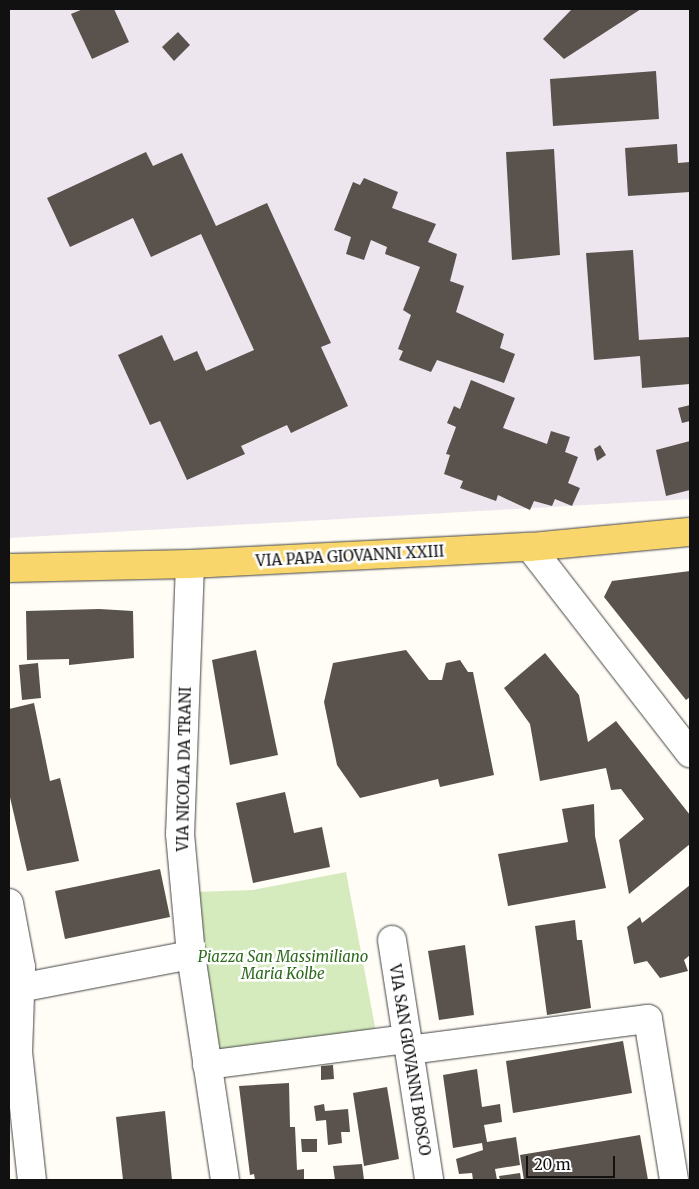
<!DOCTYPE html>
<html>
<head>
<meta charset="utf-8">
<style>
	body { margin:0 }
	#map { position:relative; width:699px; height:1189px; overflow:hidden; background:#fffdf5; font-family:Merriweather,serif }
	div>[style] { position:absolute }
	.industrial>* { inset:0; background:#eee6ef }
	.green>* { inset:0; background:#d5ebbd }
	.building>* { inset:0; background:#5a524d }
	.roads { filter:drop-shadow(0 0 1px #444) drop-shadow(0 0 1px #444) }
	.minor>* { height:28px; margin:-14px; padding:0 14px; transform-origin:14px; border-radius:14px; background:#fff }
	.major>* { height:28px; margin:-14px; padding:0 14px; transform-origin:14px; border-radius:14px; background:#f9d66b }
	span { translate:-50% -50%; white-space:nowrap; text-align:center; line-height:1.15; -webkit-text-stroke:5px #fff; paint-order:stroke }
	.street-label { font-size:15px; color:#111 }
	.park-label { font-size:15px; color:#2f6b1f; font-style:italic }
	.frame { position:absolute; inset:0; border:10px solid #111; pointer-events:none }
	.scale { position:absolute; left:526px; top:1156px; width:89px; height:22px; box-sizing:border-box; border:2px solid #111; border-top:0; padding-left:6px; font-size:15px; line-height:18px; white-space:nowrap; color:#111; -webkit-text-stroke:4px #fff; paint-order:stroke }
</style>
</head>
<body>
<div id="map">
	<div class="industrial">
		<i style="clip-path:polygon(9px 9px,690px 9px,690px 499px,9px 538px)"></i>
	</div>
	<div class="green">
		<i style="clip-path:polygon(346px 872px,376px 1032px,214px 1053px,195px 892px,253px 890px)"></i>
	</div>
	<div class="building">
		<i style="clip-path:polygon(83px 9px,114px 9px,129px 42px,92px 59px,71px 14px)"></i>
		<i style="clip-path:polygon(572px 9px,613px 10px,641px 9px,564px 59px,543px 39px)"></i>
		<i style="clip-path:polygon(178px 32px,190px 45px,174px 61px,162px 47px)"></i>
		<i style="clip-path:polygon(656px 71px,659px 119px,553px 126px,550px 79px)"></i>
		<i style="clip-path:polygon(677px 144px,678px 163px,690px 162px,690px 192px,628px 196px,625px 148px)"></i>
		<i style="clip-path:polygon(554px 149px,560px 255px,512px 260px,506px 152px)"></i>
		<i style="clip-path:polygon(146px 152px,153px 166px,182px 153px,216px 226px,267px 203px,331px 343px,321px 347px,348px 406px,291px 433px,287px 425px,241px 446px,245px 454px,187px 480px,160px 421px,150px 425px,118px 355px,162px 335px,174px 361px,197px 351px,206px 371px,254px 350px,201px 234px,151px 257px,133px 218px,70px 247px,47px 198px)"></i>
		<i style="clip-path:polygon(364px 178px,398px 192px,392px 208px,436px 224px,428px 242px,457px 254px,450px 281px,464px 286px,456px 312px,504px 334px,500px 348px,515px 354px,504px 383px,437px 360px,431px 372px,399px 360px,403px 351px,398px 349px,411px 315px,403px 310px,420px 267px,385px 254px,387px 247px,371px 240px,364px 260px,346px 254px,351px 237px,334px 230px,353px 182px,360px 185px)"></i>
		<i style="clip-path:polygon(633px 250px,639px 340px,690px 337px,690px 384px,642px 388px,640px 356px,594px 360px,586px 253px)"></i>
		<i style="clip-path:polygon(471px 380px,515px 398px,503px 428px,547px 444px,551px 431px,570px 437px,565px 452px,578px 457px,568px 483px,580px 488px,572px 506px,555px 499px,552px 506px,534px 501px,530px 510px,498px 495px,496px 501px,460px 488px,463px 481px,444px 474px,450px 455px,446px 454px,456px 427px,447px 423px,454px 406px,460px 409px)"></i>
		<i style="clip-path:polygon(690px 405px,690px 421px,682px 423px,678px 408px)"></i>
		<i style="clip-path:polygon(690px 441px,690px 490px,666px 496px,656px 450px)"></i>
		<i style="clip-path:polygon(600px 445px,606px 455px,597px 461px,594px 449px)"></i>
		<i style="clip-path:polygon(690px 571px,690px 697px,686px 700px,604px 597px,612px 581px)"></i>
		<i style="clip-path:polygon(99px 609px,133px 611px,134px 658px,69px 665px,69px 659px,27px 660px,26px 611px)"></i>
		<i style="clip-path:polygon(256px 650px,278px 755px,230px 765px,212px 660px)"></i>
		<i style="clip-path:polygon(406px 650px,429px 680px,442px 680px,446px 663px,460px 660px,468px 672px,473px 672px,494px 775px,440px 787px,438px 779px,360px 798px,337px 765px,324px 702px,333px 663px)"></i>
		<i style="clip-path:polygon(545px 653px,579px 695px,588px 742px,616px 721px,690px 815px,690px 844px,629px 894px,619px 840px,644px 819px,621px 789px,611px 790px,606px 768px,540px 781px,530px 724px,504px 688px)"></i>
		<i style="clip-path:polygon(38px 663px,41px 698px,22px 700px,19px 665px)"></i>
		<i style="clip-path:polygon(34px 703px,50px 781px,60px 778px,79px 861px,27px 871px,9px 793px,9px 709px)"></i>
		<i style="clip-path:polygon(285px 792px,294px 833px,322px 827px,330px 867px,253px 883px,236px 803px)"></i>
		<i style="clip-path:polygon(594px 804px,595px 836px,606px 888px,508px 906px,498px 854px,568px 842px,562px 809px)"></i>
		<i style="clip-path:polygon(160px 869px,170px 917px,65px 939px,55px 891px)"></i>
		<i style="clip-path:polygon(690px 885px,690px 955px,684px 960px,688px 971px,660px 978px,647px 961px,634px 964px,627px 927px,640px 917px,642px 923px)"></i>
		<i style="clip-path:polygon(575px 920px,577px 940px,582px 940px,591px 1008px,547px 1015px,535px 926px)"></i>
		<i style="clip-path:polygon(465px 945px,474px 1015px,439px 1020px,428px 951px)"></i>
		<i style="clip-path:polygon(623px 1041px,632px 1093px,513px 1113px,506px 1061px)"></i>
		<i style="clip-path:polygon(333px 1065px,334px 1079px,321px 1080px,321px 1066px)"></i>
		<i style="clip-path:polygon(477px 1069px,482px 1107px,500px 1104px,502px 1122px,484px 1125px,487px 1142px,516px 1137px,520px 1165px,495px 1169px,497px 1180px,473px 1180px,472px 1173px,459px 1174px,456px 1159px,483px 1150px,482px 1143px,453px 1148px,443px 1075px)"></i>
		<i style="clip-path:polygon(289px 1083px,290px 1127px,295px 1127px,297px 1170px,304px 1169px,304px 1180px,255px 1180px,254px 1174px,250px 1175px,239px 1086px)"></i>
		<i style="clip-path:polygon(387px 1087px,399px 1159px,364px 1166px,353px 1093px)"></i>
		<i style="clip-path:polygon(324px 1104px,325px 1111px,348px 1109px,350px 1132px,341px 1132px,342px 1143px,328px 1145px,326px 1120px,316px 1121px,314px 1106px)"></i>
		<i style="clip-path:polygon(165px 1111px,172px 1180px,123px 1180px,116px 1117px)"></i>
		<i style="clip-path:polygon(640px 1135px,648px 1180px,524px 1180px,520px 1155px)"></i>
		<i style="clip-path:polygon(301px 1139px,317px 1139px,317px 1152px,302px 1152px)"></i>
		<i style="clip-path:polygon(362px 1164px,364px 1180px,335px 1180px,333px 1166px)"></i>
		<i style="clip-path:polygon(520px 1173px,521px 1180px,500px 1180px,499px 1176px)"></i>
	</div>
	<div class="roads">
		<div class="minor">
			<i style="left:530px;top:547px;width:261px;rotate:52.2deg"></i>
			<i style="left:190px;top:564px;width:270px;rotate:92.1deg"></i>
			<i style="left:180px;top:834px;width:121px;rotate:84.8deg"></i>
			<i style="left:191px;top:955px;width:228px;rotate:81.4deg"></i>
			<i style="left:9px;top:903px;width:65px;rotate:79.4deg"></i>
			<i style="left:21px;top:967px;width:85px;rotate:92deg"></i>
			<i style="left:18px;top:1052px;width:129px;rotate:83.8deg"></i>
			<i style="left:392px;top:940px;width:243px;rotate:81.2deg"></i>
			<i style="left:19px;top:988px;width:175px;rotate:-10.9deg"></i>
			<i style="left:409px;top:1050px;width:241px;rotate:-7.4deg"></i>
			<i style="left:648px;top:1019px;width:163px;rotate:80.8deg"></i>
			<i style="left:207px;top:1065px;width:202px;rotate:-7.4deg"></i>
		</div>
		<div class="major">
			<i style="left:9px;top:568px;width:181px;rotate:-1.3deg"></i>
			<i style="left:190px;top:564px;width:340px;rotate:-2.9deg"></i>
			<i style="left:530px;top:547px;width:161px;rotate:-5.4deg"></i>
		</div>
	</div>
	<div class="street-label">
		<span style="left:350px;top:556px;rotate:-3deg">VIA PAPA GIOVANNI XXIII</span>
		<span style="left:184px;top:769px;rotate:-89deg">VIA NICOLA DA TRANI</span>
		<span style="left:410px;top:1060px;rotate:81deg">VIA SAN GIOVANNI BOSCO</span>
	</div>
	<div class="park-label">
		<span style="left:283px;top:965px">Piazza San Massimiliano<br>Maria Kolbe</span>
	</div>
	<div class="frame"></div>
	<div class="scale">20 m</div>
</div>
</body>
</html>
